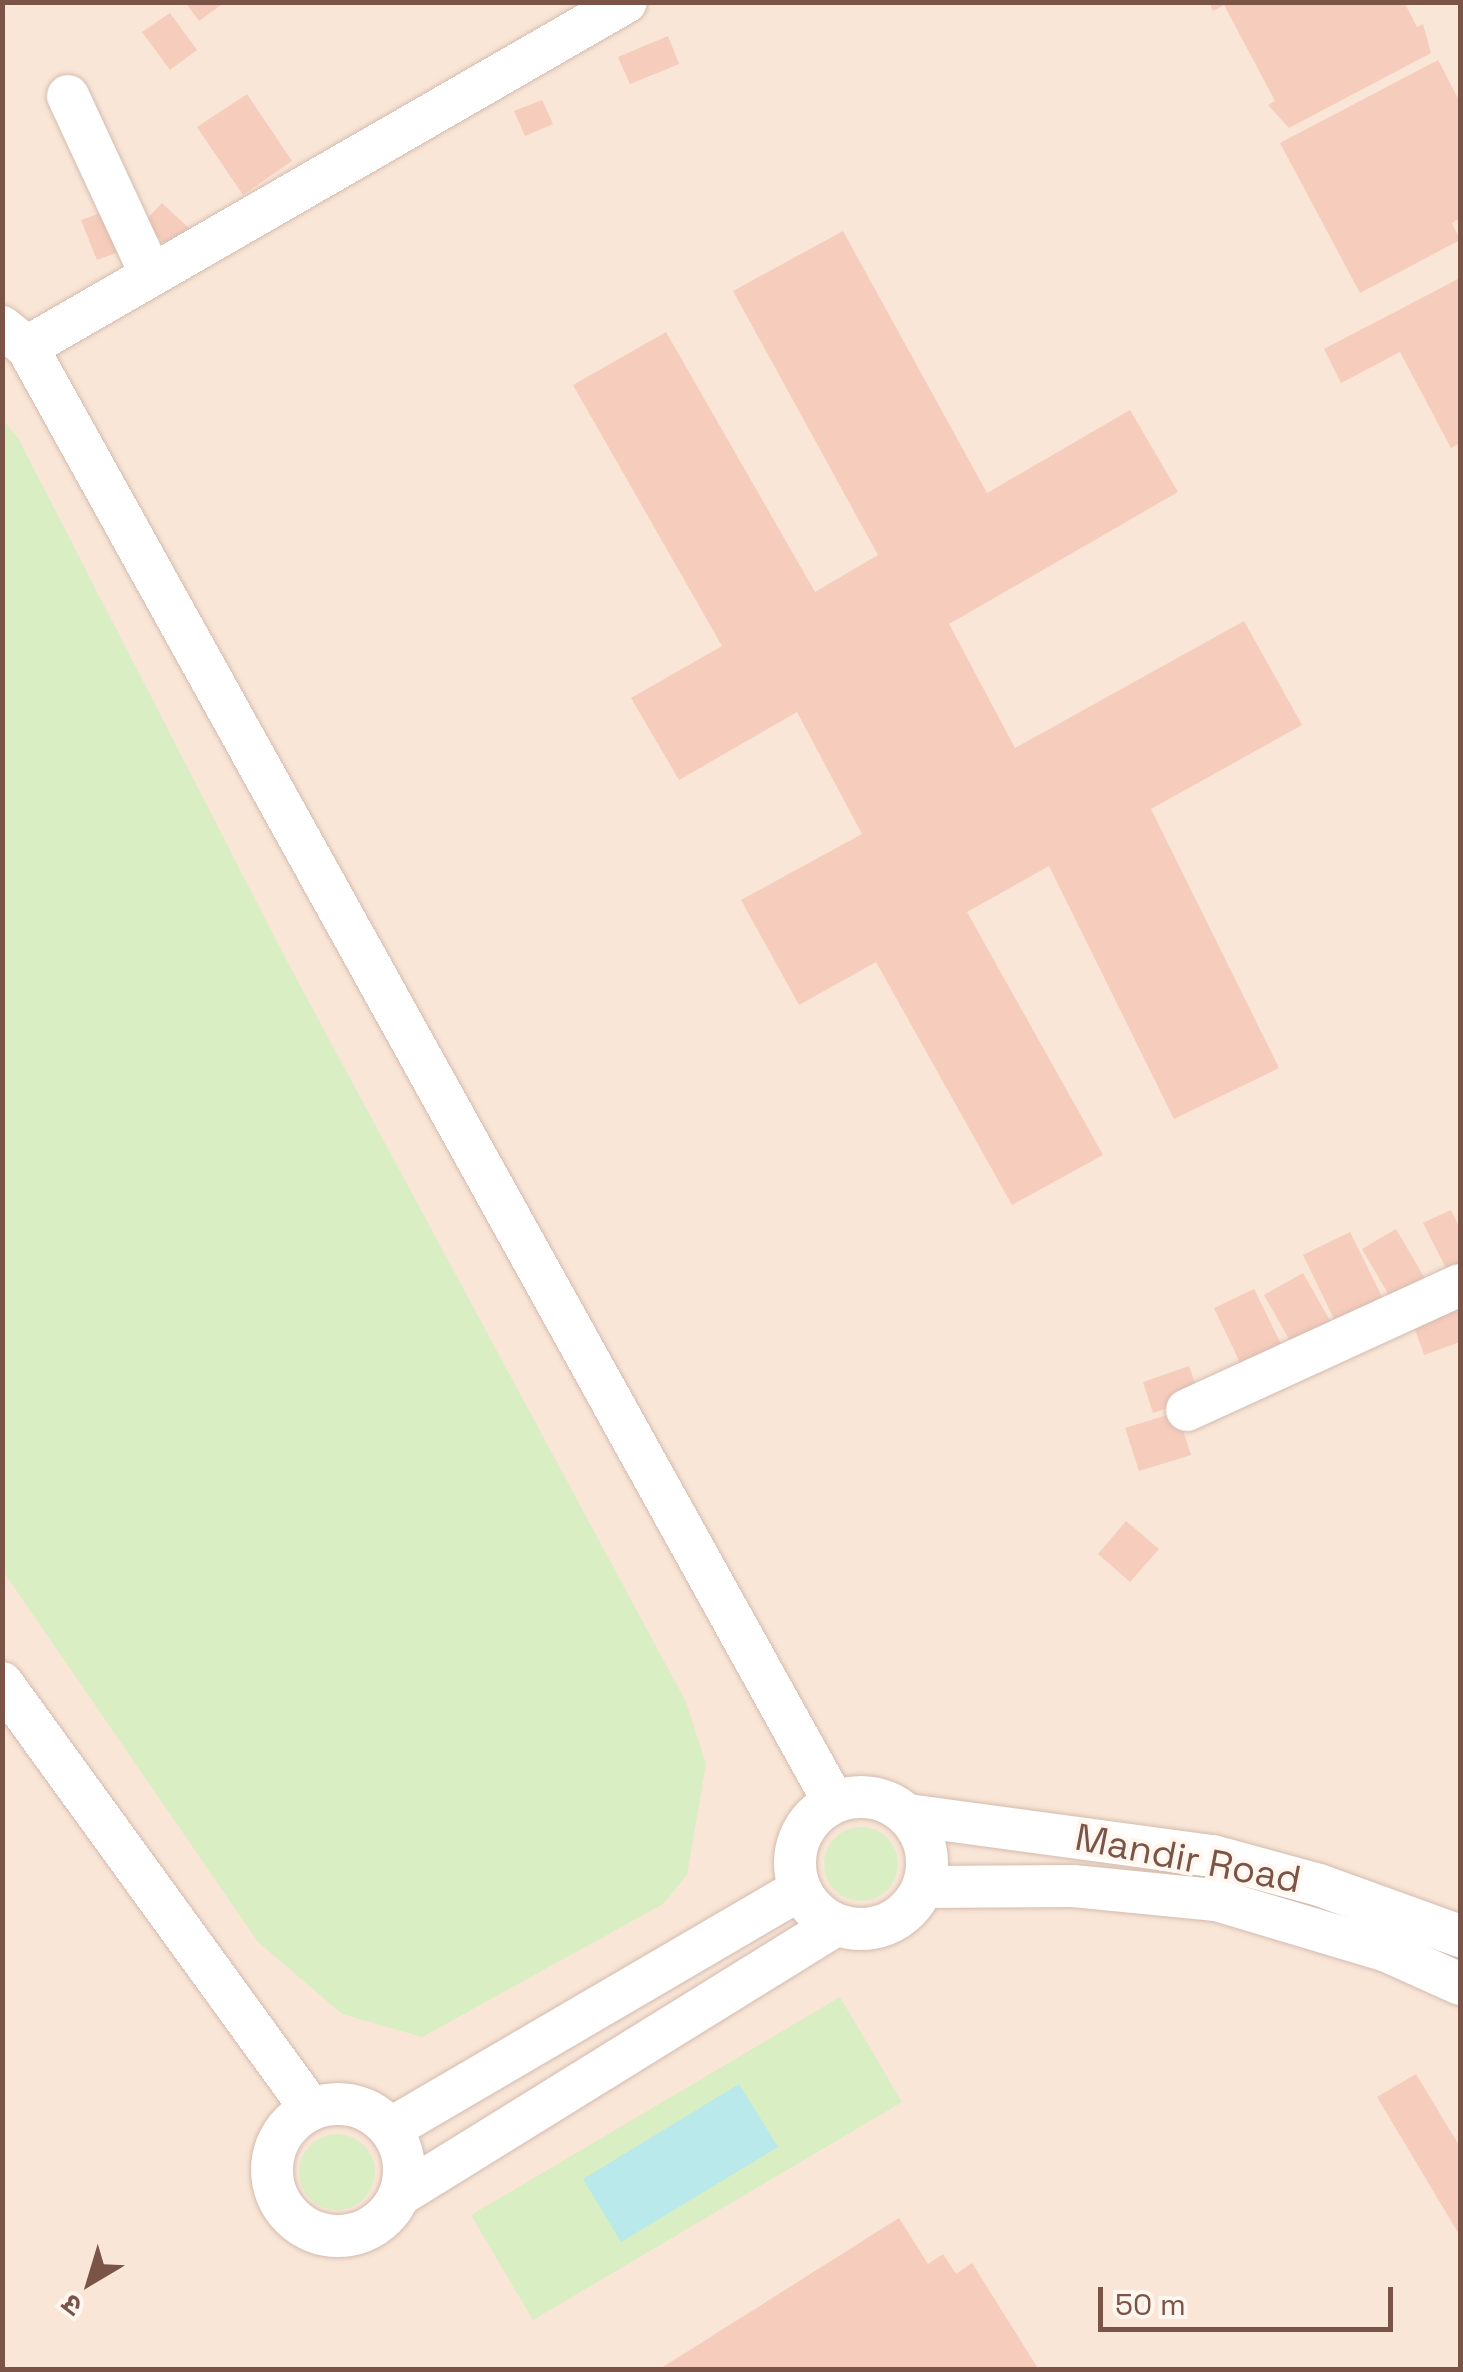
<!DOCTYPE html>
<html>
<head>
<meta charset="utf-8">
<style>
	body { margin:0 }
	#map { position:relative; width:1463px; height:2372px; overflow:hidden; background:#fef3e7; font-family:"Space Grotesk","Noto Sans Devanagari",sans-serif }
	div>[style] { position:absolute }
	.residential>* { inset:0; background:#f9e6d7 }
	.green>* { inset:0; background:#d9eec3 }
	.round { border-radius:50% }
	.water>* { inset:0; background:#b9e9ea }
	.building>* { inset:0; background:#f6ccbc }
	.roads { filter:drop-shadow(0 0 2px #d4bbae) drop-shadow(0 0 2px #d4bbae) }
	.minor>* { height:42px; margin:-21px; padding:0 21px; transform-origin:21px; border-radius:21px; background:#fff }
	.minor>.ring { margin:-21px; padding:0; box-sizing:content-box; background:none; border:42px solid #fff; border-radius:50% }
	span { translate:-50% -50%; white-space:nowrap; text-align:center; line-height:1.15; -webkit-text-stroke:8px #fff7ef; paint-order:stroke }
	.street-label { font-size:38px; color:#7b5448 }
	.frame { position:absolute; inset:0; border:5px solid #7b5448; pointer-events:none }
	.north { position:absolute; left:40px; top:2232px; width:100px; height:100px; -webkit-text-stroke:8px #fff7ef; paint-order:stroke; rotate:218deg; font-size:28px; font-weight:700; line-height:40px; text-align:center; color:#7b5448 }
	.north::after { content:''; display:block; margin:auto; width:35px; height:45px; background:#7b5448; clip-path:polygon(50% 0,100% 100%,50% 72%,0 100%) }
	.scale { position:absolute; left:1098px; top:2287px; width:295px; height:45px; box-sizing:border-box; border:5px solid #7b5448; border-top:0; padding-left:12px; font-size:30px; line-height:35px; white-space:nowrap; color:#7b5448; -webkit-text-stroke:8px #fff7ef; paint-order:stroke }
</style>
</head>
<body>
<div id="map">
	<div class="residential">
		<i style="clip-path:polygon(3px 3px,1460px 3px,1460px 2369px,3px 2369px)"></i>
	</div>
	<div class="green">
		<i style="clip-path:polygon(3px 420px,18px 438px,288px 963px,686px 1702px,706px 1764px,687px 1875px,663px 1904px,422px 2037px,342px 2014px,258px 1942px,3px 1571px)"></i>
		<i class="round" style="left:824px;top:1827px;width:74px;height:74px"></i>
		<i style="clip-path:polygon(840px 1997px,902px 2102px,533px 2320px,471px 2215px)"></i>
		<i class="round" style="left:299px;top:2134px;width:76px;height:76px"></i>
	</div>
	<div class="water">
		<i style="clip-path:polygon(739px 2084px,778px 2147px,621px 2242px,583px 2179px)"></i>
	</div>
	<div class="building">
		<i style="clip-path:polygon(185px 2px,225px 2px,199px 21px)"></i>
		<i style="clip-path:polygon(1209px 2px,1404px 2px,1417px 27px,1423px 24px,1431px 53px,1289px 128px,1268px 105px,1275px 101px,1224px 5px,1213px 11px)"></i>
		<i style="clip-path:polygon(170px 13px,197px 50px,170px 70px,142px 32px)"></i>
		<i style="clip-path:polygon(668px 36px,679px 64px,630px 84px,618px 57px)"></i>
		<i style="clip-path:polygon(1438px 60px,1460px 102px,1460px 218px,1452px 223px,1460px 240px,1360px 293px,1280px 143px)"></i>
		<i style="clip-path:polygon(247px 94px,292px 161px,243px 195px,197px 127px)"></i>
		<i style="clip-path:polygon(542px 100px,553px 124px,525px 136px,514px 111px)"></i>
		<i style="clip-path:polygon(162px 203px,192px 231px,173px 251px,143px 223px)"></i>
		<i style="clip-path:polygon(111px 209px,126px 249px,97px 260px,81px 220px)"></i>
		<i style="clip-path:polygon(843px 231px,987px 493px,1130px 410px,1178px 492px,949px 624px,1015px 748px,1244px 621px,1302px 725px,1151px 809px,1279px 1068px,1174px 1119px,1049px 866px,967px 912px,1103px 1155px,1012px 1205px,876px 962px,799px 1005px,741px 900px,862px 834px,797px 712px,679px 780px,631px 698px,722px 646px,573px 385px,666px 332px,815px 592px,878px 555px,733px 291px)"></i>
		<i style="clip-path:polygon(1460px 278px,1460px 443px,1451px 448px,1400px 352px,1341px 383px,1324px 349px)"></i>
		<i style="clip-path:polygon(1451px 1210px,1460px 1229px,1460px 1263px,1447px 1270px,1423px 1223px)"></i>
		<i style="clip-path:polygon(1396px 1229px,1427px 1282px,1393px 1302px,1362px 1249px)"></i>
		<i style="clip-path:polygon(1350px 1232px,1384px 1301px,1337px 1325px,1303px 1255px)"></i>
		<i style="clip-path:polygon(1303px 1273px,1333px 1326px,1294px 1348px,1264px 1295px)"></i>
		<i style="clip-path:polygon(1254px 1289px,1284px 1350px,1243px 1369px,1214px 1308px)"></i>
		<i style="clip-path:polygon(1460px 1299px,1460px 1342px,1424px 1355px,1409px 1312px)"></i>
		<i style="clip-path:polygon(1189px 1366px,1200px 1397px,1153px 1413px,1143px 1382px)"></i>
		<i style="clip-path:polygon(1177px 1412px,1191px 1455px,1139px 1471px,1125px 1428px)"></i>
		<i style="clip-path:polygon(1126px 1521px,1159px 1549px,1130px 1582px,1098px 1554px)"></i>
		<i style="clip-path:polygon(1416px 2074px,1460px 2147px,1460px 2236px,1377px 2097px)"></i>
		<i style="clip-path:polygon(899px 2218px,928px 2264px,943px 2254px,956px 2274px,972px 2263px,1039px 2370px,658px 2370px)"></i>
	</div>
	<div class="roads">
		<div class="minor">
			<i style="left:68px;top:96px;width:195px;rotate:65.1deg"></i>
			<i style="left:2px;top:327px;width:32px;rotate:39deg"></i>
			<i style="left:27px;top:347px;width:1664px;rotate:60.99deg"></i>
			<i style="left:27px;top:347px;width:691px;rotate:-29.94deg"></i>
			<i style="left:1187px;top:1410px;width:300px;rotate:-24.6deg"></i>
			<i style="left:2px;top:1683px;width:526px;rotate:54.04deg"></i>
			<i class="ring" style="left:795px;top:1797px;width:90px;height:90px"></i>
			<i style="left:908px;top:1815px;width:308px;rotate:7.7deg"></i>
			<i style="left:1213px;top:1856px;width:110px;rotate:15.3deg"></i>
			<i style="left:1319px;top:1885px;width:150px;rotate:19.9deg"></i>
			<i style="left:923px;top:1887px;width:150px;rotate:-0.4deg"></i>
			<i style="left:1073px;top:1886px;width:144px;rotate:5.6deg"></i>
			<i style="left:1216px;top:1900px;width:178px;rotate:16.6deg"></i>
			<i style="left:1387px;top:1951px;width:80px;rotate:24.3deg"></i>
			<i class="ring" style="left:272px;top:2104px;width:90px;height:90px"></i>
			<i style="left:390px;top:2129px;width:475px;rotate:-30.3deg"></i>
			<i style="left:400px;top:2195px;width:513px;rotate:-31.77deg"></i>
		</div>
	</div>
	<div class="street-label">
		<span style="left:1188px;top:1859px;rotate:11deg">Mandir Road</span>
	</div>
	<div class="frame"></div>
	<div class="north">उ</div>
	<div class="scale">50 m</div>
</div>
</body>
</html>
